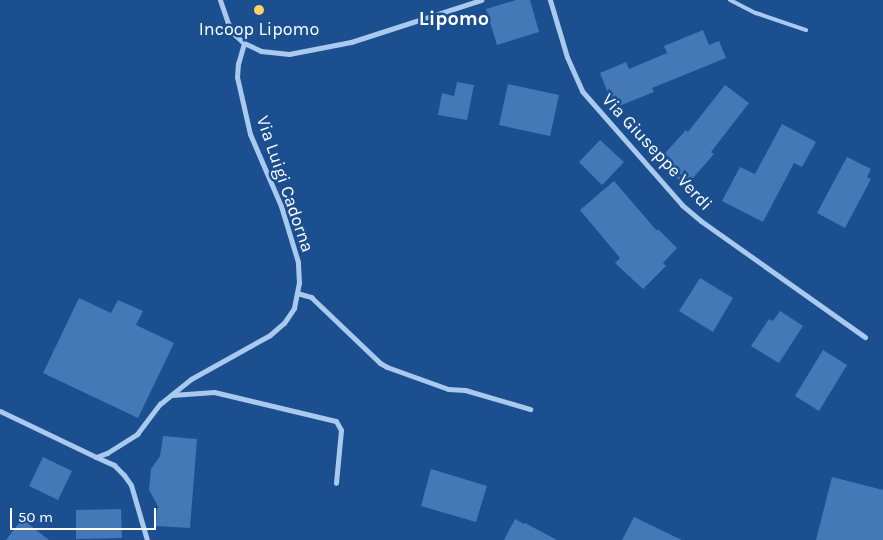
<!DOCTYPE html>
<html>
<head>
<meta charset="utf-8">
<style>
	body { margin:0 }
	#map { position:relative; width:883px; height:540px; overflow:hidden; background:#1b4f8f; font-family:Karla,sans-serif }
	div>[style] { position:absolute }
	.building>* { inset:0; background:#4478b7 }
	.lane>* { height:4px; margin:-2px; padding:0 2px; transform-origin:2px; border-radius:2px; background:#a9c9ee }
	.street>* { height:5px; margin:-2.5px; padding:0 2.5px; transform-origin:2.5px; border-radius:2.5px; background:#a9c9ee }
	.dots>* { width:14px; height:14px; translate:-50% -50%; box-sizing:border-box; border:2px solid #1b4f8f; border-radius:50% }
	span { translate:-50% -50%; white-space:nowrap; text-align:center; line-height:1.15; -webkit-text-stroke:5px #1b4f8f; paint-order:stroke }
	.poi-label { font-size:18px; color:#fff }
	.street-label { font-size:18px; color:#fff }
	.quarter-label { font-size:20px; color:#fff; font-weight:700 }
	.scale { position:absolute; left:10px; top:508px; width:146px; height:22px; box-sizing:border-box; border:2px solid #fff; border-top:0; padding-left:6px; font-size:15px; line-height:18px; white-space:nowrap; color:#fff; -webkit-text-stroke:4px #1b4f8f; paint-order:stroke }
</style>
</head>
<body>
<div id="map">
	<div class="building">
		<i style="clip-path:polygon(516px 0,530px 0,539px 32px,497px 45px,486px 9px)"></i>
		<i style="clip-path:polygon(703px 30px,709px 45px,719px 41px,726px 58px,652px 88px,654px 92px,614px 108px,600px 73px,626px 62px,629px 69px,667px 53px,664px 46px)"></i>
		<i style="clip-path:polygon(457px 82px,474px 85px,467px 120px,438px 115px,442px 93px,454px 96px)"></i>
		<i style="clip-path:polygon(508px 84px,559px 95px,550px 136px,499px 125px)"></i>
		<i style="clip-path:polygon(725px 85px,749px 103px,711px 152px,714px 154px,686px 186px,658px 161px,686px 130px,688px 132px)"></i>
		<i style="clip-path:polygon(782px 124px,816px 142px,802px 167px,794px 163px,763px 222px,722px 201px,740px 167px,755px 174px)"></i>
		<i style="clip-path:polygon(600px 140px,624px 162px,602px 185px,579px 162px)"></i>
		<i style="clip-path:polygon(847px 157px,871px 169px,867px 177px,871px 179px,845px 228px,817px 213px)"></i>
		<i style="clip-path:polygon(614px 181px,657px 231px,658px 229px,677px 248px,663px 263px,666px 266px,643px 289px,615px 263px,620px 258px,580px 210px)"></i>
		<i style="clip-path:polygon(700px 278px,733px 298px,713px 332px,679px 311px)"></i>
		<i style="clip-path:polygon(79px 298px,111px 313px,118px 300px,143px 311px,136px 325px,174px 343px,138px 418px,43px 373px)"></i>
		<i style="clip-path:polygon(780px 311px,803px 326px,779px 363px,751px 346px,769px 319px,773px 321px)"></i>
		<i style="clip-path:polygon(823px 350px,847px 365px,819px 411px,795px 396px)"></i>
		<i style="clip-path:polygon(163px 436px,197px 439px,190px 528px,156px 526px,157px 508px,159px 508px,149px 490px,151px 469px,160px 456px)"></i>
		<i style="clip-path:polygon(43px 457px,72px 471px,58px 500px,29px 486px)"></i>
		<i style="clip-path:polygon(431px 469px,487px 486px,476px 522px,421px 506px)"></i>
		<i style="clip-path:polygon(832px 477px,883px 490px,883px 540px,816px 540px)"></i>
		<i style="clip-path:polygon(121px 509px,122px 538px,76px 539px,76px 510px)"></i>
		<i style="clip-path:polygon(634px 517px,682px 540px,622px 540px)"></i>
		<i style="clip-path:polygon(22px 519px,49px 540px,6px 540px)"></i>
		<i style="clip-path:polygon(515px 519px,524px 524px,525px 523px,557px 540px,504px 540px)"></i>
	</div>
	<div class="lane">
		<i style="left:730px;top:0;width:29px;rotate:27deg"></i>
		<i style="left:756px;top:13px;width:53px;rotate:18.8deg"></i>
	</div>
	<div class="street">
		<i style="left:220px;top:0;width:24px;rotate:71deg"></i>
		<i style="left:228px;top:23px;width:14px;rotate:60deg"></i>
		<i style="left:235px;top:35px;width:12px;rotate:42deg"></i>
		<i style="left:244px;top:43px;width:19px;rotate:25deg"></i>
		<i style="left:261px;top:51px;width:28px;rotate:6deg"></i>
		<i style="left:289px;top:54px;width:63px;rotate:-11deg"></i>
		<i style="left:351px;top:42px;width:137px;rotate:-17.9deg"></i>
		<i style="left:550px;top:0;width:59px;rotate:73.4deg"></i>
		<i style="left:567px;top:57px;width:37px;rotate:66deg"></i>
		<i style="left:582px;top:91px;width:152px;rotate:48.7deg"></i>
		<i style="left:682px;top:205px;width:25px;rotate:40deg"></i>
		<i style="left:701px;top:221px;width:201px;rotate:35.3deg"></i>
		<i style="left:297px;top:293px;width:15px;rotate:16deg"></i>
		<i style="left:311px;top:297px;width:95px;rotate:43.7deg"></i>
		<i style="left:380px;top:363px;width:8px;rotate:30deg"></i>
		<i style="left:387px;top:367px;width:65px;rotate:19.8deg"></i>
		<i style="left:448px;top:389px;width:17px;rotate:3deg"></i>
		<i style="left:465px;top:390px;width:68px;rotate:16.3deg"></i>
		<i style="left:172px;top:395px;width:42px;rotate:-4.1deg"></i>
		<i style="left:214px;top:392px;width:125px;rotate:13.4deg"></i>
		<i style="left:336px;top:421px;width:10px;rotate:61deg"></i>
		<i style="left:341px;top:430px;width:53px;rotate:95.4deg"></i>
		<i style="left:0;top:411px;width:106px;rotate:25.6deg"></i>
		<i style="left:96px;top:457px;width:12px;rotate:-20deg"></i>
		<i style="left:107px;top:453px;width:36px;rotate:-32deg"></i>
		<i style="left:137px;top:434px;width:38px;rotate:-53deg"></i>
		<i style="left:160px;top:404px;width:40px;rotate:-39deg"></i>
		<i style="left:191px;top:379px;width:90px;rotate:-29.1deg"></i>
		<i style="left:270px;top:335px;width:18px;rotate:-41deg"></i>
		<i style="left:284px;top:323px;width:18px;rotate:-56deg"></i>
		<i style="left:294px;top:308px;width:25px;rotate:-79deg"></i>
		<i style="left:299px;top:283px;width:21px;rotate:-93deg"></i>
		<i style="left:298px;top:262px;width:59px;rotate:-106.9deg"></i>
		<i style="left:281px;top:206px;width:78px;rotate:-113.3deg"></i>
		<i style="left:250px;top:134px;width:58px;rotate:-102.8deg"></i>
		<i style="left:237px;top:77px;width:13px;rotate:-86deg"></i>
		<i style="left:238px;top:64px;width:22px;rotate:-74deg"></i>
		<i style="left:96px;top:457px;width:20px;rotate:24deg"></i>
		<i style="left:114px;top:465px;width:14px;rotate:45deg"></i>
		<i style="left:124px;top:475px;width:12px;rotate:55deg"></i>
		<i style="left:131px;top:485px;width:57px;rotate:73.8deg"></i>
	</div>
	<div class="dots">
		<i style="left:259px;top:10px;background:#ffd166"></i>
	</div>
	<div class="poi-label">
		<span style="left:259px;top:29px">Incoop Lipomo</span>
	</div>
	<div class="street-label">
		<span style="left:657px;top:152px;rotate:47deg">Via Giuseppe Verdi</span>
		<span style="left:285px;top:184px;rotate:71deg">Via Luigi Cadorna</span>
	</div>
	<div class="quarter-label">
		<span style="left:454px;top:18px">Lipomo</span>
	</div>
	<div class="scale">50 m</div>
</div>
</body>
</html>
